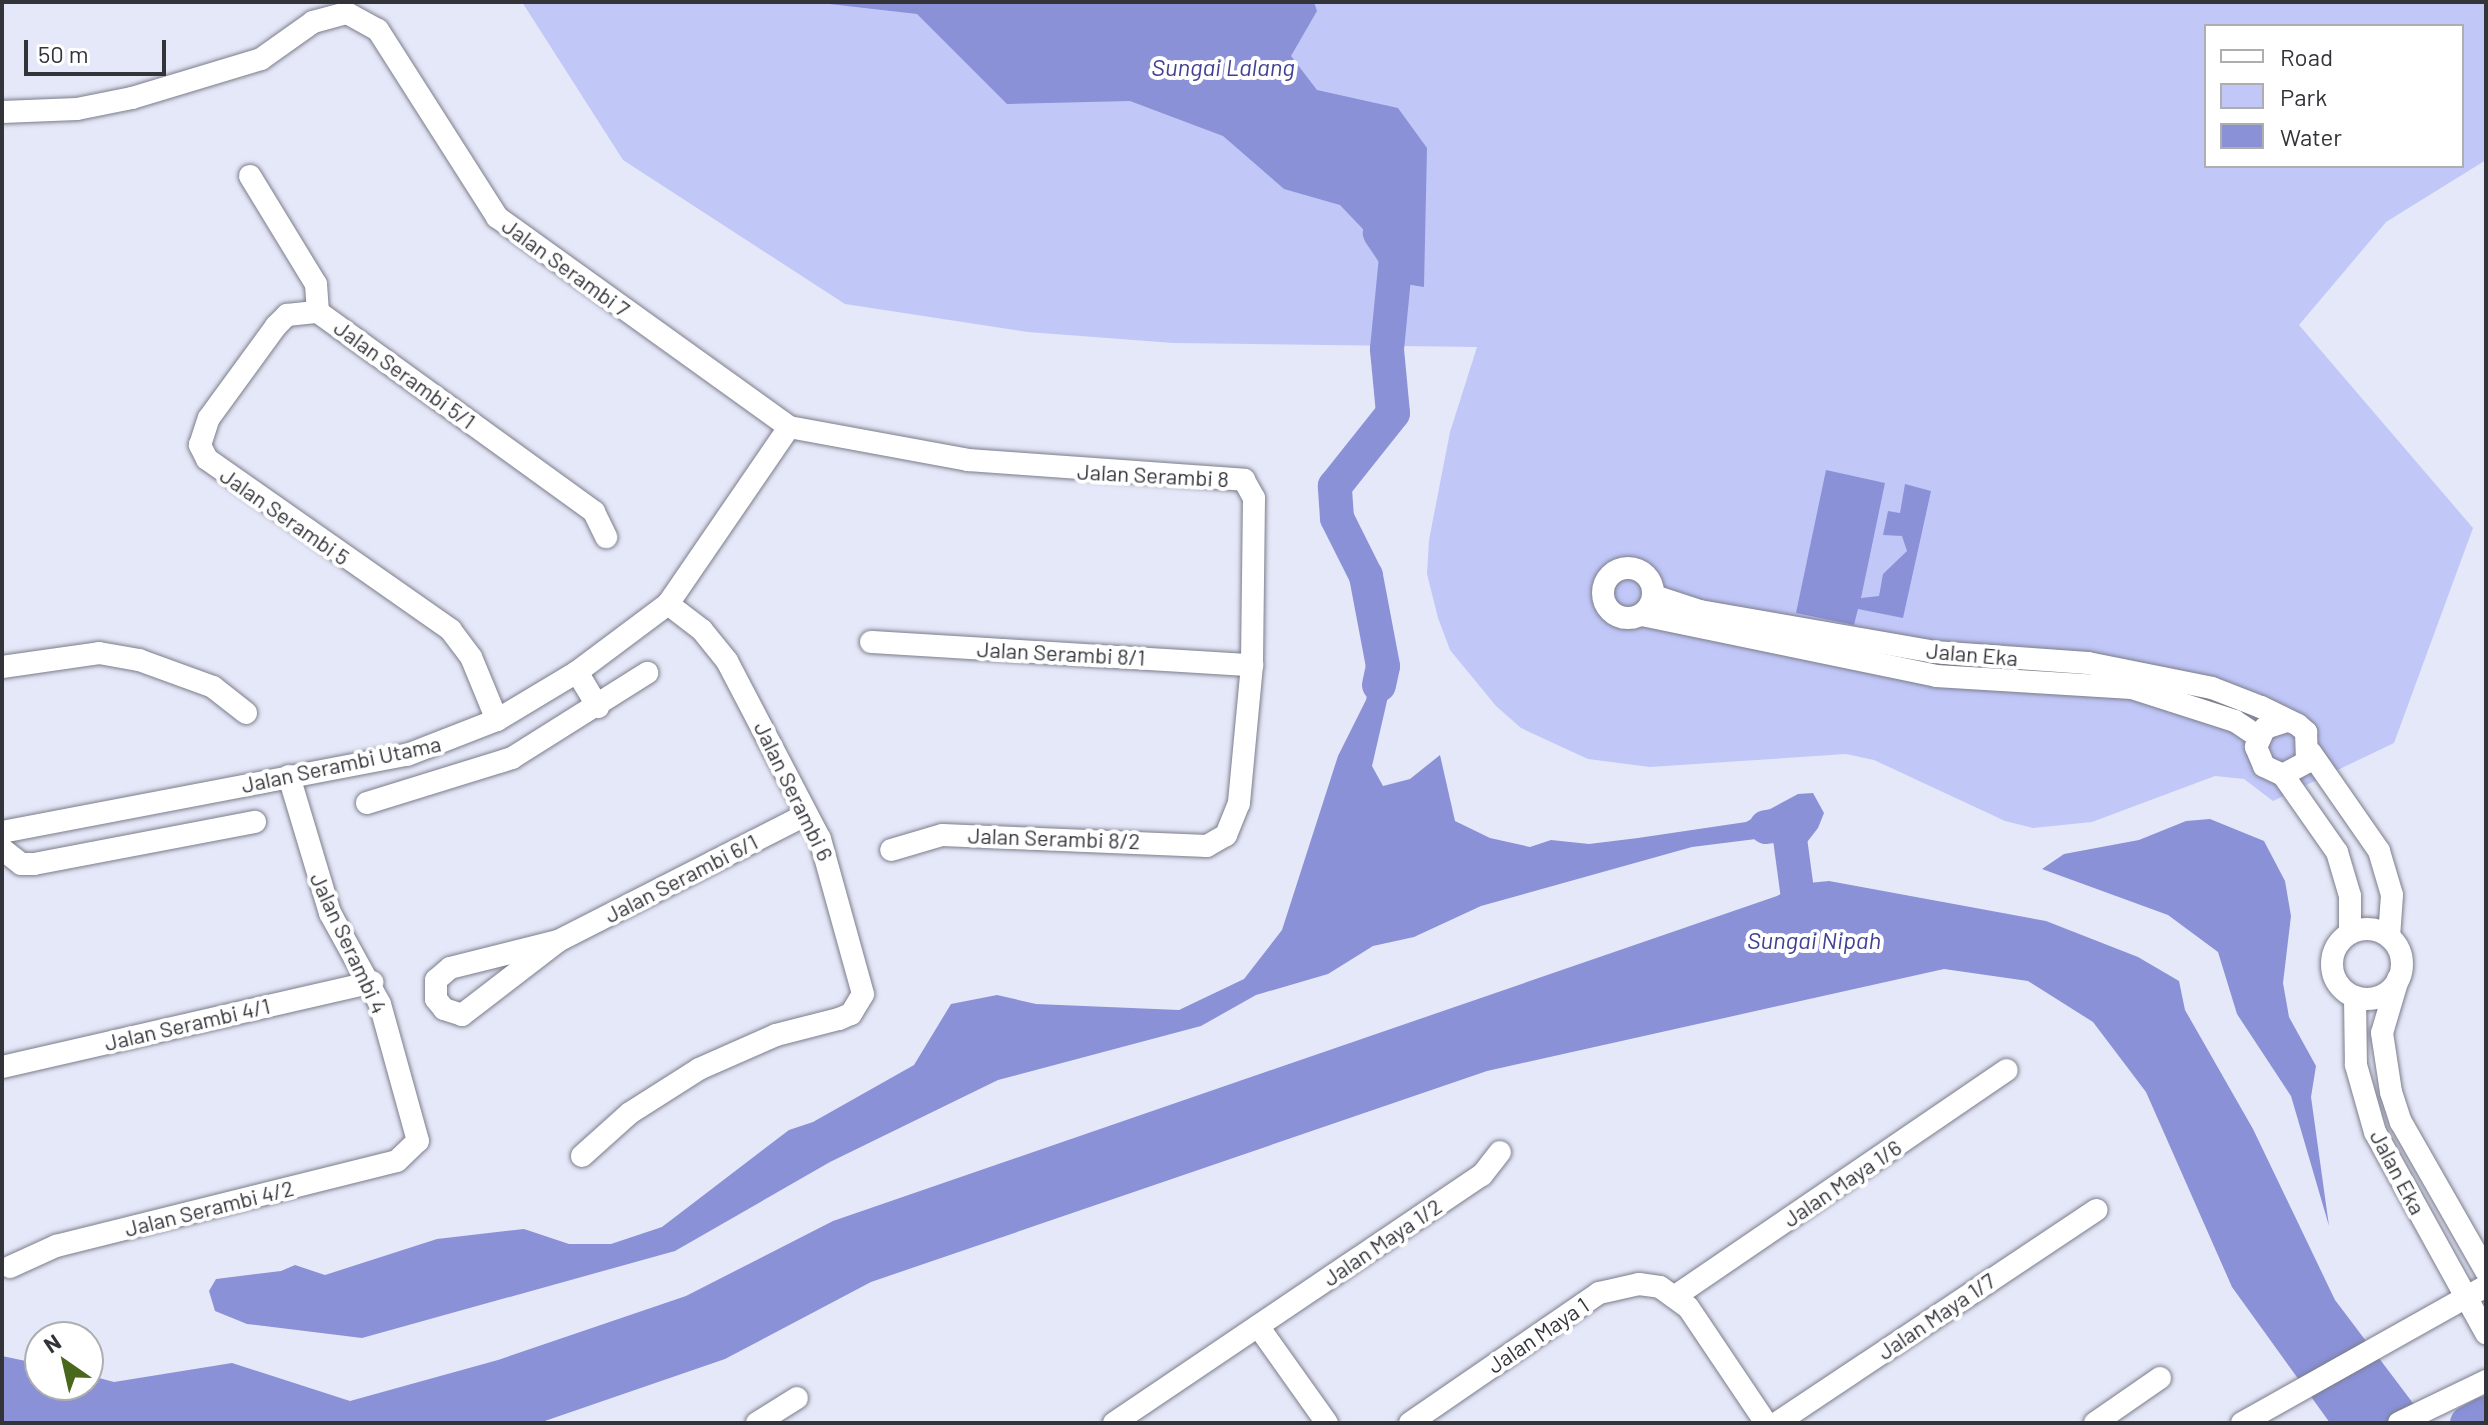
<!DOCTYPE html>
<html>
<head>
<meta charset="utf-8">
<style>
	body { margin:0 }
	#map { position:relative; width:2488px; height:1425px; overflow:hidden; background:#e5e8f8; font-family:Barlow,sans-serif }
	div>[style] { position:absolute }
	.green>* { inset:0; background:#c1c8f8 }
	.water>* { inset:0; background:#8a91d7 }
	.river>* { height:34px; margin:-17px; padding:0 17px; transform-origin:17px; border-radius:17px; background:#8a91d7 }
	.roads { filter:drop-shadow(0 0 2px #7b7d8b) drop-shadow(0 0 2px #7b7d8b) }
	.minor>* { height:22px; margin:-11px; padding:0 11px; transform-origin:11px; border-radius:11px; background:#fff }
	.minor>.ring { margin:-11px; padding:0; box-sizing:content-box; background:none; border:22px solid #fff; border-radius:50% }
	span { translate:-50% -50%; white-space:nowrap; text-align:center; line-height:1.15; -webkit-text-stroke:8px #fff; paint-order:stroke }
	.street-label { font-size:22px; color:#33343a }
	.water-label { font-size:24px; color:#414194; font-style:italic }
	.frame { position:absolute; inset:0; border:4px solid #33343a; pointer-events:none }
	.legend { position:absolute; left:2204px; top:24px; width:260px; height:144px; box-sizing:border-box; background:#fff; border:2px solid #adaeb0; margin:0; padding:10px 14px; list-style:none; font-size:24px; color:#33343a }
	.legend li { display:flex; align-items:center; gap:16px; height:40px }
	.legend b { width:40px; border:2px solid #adaeb0 }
	.north { position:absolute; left:24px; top:1321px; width:80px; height:80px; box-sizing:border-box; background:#fff; border:2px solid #adaeb0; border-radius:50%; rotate:326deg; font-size:22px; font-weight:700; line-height:32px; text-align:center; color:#33343a }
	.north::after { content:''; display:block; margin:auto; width:28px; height:36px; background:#49681c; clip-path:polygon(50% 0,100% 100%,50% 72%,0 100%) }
	.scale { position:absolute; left:24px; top:40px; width:142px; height:36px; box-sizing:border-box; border:4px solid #33343a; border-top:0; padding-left:10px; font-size:24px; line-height:28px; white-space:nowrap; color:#33343a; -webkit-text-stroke:6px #fff; paint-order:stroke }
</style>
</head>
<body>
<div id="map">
	<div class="green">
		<i style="clip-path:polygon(evenodd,522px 2px,2486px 2px,2486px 160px,2386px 222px,2299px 325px,2473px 528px,2394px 743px,2273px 801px,2244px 779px,2215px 776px,2092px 822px,2033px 828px,2005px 821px,1874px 760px,1846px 754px,1650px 767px,1588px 759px,1521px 728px,1496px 706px,1450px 650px,1438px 618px,1427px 574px,1429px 540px,1450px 432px,1477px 347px,1173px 343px,1028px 332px,845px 304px,623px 160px,522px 2px,2206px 26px,2462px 26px,2462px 166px,2206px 166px,2206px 26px)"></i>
	</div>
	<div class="water">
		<i style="clip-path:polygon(812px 2px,1314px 2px,1317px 11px,1291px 56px,1317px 90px,1398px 108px,1427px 148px,1424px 287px,1400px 283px,1380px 247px,1340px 205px,1284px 189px,1223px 136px,1130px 101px,1007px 104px,917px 14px)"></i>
		<i style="clip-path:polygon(1826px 470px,1885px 483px,1861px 598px,1879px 596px,1883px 574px,1907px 551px,1902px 536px,1883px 535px,1888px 511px,1900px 513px,1905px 484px,1931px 491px,1903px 618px,1858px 609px,1854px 625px,1796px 613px)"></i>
		<i style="clip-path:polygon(1379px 641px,1393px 675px,1372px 766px,1383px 786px,1410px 779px,1440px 755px,1455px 821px,1490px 838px,1530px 847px,1551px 840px,1589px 844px,1638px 838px,1746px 822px,1798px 794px,1813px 793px,1824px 813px,1818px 828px,1804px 846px,1782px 849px,1772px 837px,1692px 847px,1481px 906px,1414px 937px,1373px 946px,1328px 974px,1256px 995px,1201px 1026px,998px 1080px,830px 1162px,675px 1251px,362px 1338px,247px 1324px,215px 1311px,209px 1291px,216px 1279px,281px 1271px,295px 1265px,325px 1275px,437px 1239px,524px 1229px,569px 1244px,611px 1244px,662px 1227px,789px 1130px,813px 1122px,914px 1065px,951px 1004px,997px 995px,1036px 1004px,1179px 1010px,1244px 979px,1282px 930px,1338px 756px,1366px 700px)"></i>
		<i style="clip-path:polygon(2210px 819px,2264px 841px,2285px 881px,2291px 916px,2283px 983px,2289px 1017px,2316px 1066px,2311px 1097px,2329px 1226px,2291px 1096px,2237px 1014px,2218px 952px,2168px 915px,2042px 869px,2064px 854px,2139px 840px,2186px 821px)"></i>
		<i style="clip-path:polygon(1829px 881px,2046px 921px,2138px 957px,2179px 981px,2185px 1010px,2253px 1129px,2335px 1300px,2428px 1423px,2330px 1423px,2232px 1287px,2146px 1092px,2093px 1022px,2028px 981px,1944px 969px,1487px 1071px,871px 1282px,725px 1359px,539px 1423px,2px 1423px,2px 1356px,40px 1364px,40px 1385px,88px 1385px,88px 1375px,114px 1382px,232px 1363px,350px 1401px,498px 1360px,686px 1296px,833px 1221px,1777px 896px,1798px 884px)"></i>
	</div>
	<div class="river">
		<i style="left:1379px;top:685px;width:19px;rotate:-78deg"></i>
		<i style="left:1383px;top:666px;width:92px;rotate:-100.7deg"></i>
		<i style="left:1366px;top:576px;width:65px;rotate:-116.6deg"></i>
		<i style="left:1337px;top:518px;width:32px;rotate:-94deg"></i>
		<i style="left:1335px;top:486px;width:93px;rotate:-51.5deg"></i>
		<i style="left:1393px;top:413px;width:64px;rotate:-95.4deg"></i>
		<i style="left:1387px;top:349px;width:92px;rotate:-84.4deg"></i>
		<i style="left:1396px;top:257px;width:29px;rotate:-124deg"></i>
		<i style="left:1766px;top:827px;width:22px;rotate:-8deg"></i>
		<i style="left:1788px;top:824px;width:105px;rotate:82.3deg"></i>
		<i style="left:2467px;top:1423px;width:21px;rotate:-28deg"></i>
	</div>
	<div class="roads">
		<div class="minor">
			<i style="left:2px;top:112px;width:75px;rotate:-2.3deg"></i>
			<i style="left:77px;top:109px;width:56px;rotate:-11.3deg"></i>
			<i style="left:132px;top:98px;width:135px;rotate:-16.8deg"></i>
			<i style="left:261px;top:59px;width:64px;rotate:-35.4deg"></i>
			<i style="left:313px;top:22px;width:35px;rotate:-15deg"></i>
			<i style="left:347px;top:13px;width:35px;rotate:29deg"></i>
			<i style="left:378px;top:30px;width:222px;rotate:57.5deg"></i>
			<i style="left:497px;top:217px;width:360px;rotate:35.7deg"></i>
			<i style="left:789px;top:427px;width:182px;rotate:10.4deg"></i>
			<i style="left:968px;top:460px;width:277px;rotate:4.1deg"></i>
			<i style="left:1244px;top:480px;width:21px;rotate:61deg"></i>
			<i style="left:1254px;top:498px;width:167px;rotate:90.7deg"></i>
			<i style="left:1252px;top:665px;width:139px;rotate:95.4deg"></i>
			<i style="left:1239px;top:803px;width:35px;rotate:112deg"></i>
			<i style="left:1226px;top:835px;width:22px;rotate:150deg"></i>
			<i style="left:1207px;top:846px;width:265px;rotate:-177.6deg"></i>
			<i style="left:942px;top:835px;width:53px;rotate:163.6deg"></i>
			<i style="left:250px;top:176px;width:127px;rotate:58.6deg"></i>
			<i style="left:316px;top:284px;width:28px;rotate:86deg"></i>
			<i class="ring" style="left:1603px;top:568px;width:28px;height:28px"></i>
			<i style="left:1654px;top:596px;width:48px;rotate:18.1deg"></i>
			<i style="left:1700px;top:611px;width:238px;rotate:9.9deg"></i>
			<i style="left:1934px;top:652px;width:154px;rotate:4.1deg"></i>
			<i style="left:2088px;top:663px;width:126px;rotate:11.4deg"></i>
			<i style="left:2212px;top:688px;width:53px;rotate:21.2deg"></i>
			<i style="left:2261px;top:707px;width:41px;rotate:25.9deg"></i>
			<i style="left:2298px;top:725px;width:11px;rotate:41deg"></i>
			<i style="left:2306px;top:732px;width:30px;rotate:88deg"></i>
			<i style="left:2307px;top:762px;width:27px;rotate:152deg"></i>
			<i style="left:2283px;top:775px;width:21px;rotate:-155deg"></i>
			<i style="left:2264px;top:766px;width:21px;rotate:-113deg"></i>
			<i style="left:2256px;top:747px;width:21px;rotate:-65deg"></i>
			<i style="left:2265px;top:728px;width:22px;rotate:-18deg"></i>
			<i style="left:1642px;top:615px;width:300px;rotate:11.7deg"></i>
			<i style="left:1936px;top:676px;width:196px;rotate:3.5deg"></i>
			<i style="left:2132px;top:688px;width:108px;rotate:17.8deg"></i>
			<i style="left:2235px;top:721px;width:29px;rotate:34deg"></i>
			<i style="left:871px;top:642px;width:382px;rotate:3.5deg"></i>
			<i style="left:2px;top:667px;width:98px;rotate:-8.2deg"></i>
			<i style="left:99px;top:653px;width:41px;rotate:9.9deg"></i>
			<i style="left:139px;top:660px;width:79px;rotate:20deg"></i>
			<i style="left:213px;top:687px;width:42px;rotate:38.2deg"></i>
			<i style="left:577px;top:672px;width:41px;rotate:59deg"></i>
			<i style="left:497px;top:720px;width:68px;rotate:-112.4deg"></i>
			<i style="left:471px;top:657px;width:34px;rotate:-127deg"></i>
			<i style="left:451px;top:630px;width:298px;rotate:-145deg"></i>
			<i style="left:207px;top:459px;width:16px;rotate:-117deg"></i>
			<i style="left:200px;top:445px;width:28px;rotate:-72deg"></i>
			<i style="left:209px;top:418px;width:114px;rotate:-53.9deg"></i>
			<i style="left:276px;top:326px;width:16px;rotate:-45deg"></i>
			<i style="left:287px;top:315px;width:31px;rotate:-6deg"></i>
			<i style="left:318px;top:312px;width:341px;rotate:35.9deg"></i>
			<i style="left:594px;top:512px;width:28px;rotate:64deg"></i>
			<i style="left:2311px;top:753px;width:119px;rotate:55.2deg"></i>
			<i style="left:2379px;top:851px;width:46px;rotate:73.5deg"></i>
			<i style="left:2392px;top:895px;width:42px;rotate:94.1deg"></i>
			<i style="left:2283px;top:775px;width:94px;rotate:55deg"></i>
			<i style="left:2337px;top:852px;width:46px;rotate:73.5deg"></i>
			<i style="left:2350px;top:896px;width:37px;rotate:90deg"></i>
			<i style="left:367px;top:803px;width:152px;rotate:-17.2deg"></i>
			<i style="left:512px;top:758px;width:160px;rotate:-32.2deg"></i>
			<i style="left:2px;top:832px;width:412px;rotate:-10.8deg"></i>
			<i style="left:407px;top:755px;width:97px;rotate:-21.3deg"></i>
			<i style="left:497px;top:720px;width:93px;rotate:-31deg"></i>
			<i style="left:577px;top:672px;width:114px;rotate:-36.8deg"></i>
			<i style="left:668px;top:604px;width:214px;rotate:-55.6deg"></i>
			<i style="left:2px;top:849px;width:24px;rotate:38deg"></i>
			<i style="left:21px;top:864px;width:13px"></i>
			<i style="left:34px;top:864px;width:225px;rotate:-10.8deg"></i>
			<i class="ring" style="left:2332px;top:929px;width:48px;height:48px"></i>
			<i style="left:558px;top:941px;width:111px;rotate:166deg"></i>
			<i style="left:450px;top:968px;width:18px;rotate:139deg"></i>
			<i style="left:436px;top:980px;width:19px;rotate:90deg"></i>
			<i style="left:436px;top:999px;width:13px;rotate:51deg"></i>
			<i style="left:444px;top:1009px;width:19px;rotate:18deg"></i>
			<i style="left:462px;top:1015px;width:121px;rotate:-37.6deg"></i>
			<i style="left:558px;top:941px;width:277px;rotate:-27deg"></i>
			<i style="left:2398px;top:979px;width:56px;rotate:106.5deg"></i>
			<i style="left:2382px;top:1033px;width:60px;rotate:81.3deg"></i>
			<i style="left:2391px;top:1092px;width:32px;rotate:72deg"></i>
			<i style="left:2401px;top:1122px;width:172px;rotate:60.3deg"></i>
			<i style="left:2355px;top:997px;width:68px;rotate:89.2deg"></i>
			<i style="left:2356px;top:1065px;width:70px;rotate:74.2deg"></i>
			<i style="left:2375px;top:1132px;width:230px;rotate:61.1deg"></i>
			<i style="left:2px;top:1067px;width:380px;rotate:-12.9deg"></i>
			<i style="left:582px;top:1156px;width:64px;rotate:-41.9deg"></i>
			<i style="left:630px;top:1113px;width:82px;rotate:-32.5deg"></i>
			<i style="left:699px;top:1069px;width:84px;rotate:-23.8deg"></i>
			<i style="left:776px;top:1035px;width:65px;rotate:-14.3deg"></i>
			<i style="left:839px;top:1019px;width:13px;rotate:-23deg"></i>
			<i style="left:851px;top:1014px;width:23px;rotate:-59deg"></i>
			<i style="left:863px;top:994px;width:161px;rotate:-105.5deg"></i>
			<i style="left:820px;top:839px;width:201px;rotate:-117.6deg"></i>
			<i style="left:727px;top:661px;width:40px;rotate:-129deg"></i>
			<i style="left:702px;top:630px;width:43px;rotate:-142.6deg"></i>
			<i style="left:10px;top:1267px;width:51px;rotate:-24.5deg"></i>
			<i style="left:56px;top:1246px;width:351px;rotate:-14deg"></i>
			<i style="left:397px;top:1161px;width:29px;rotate:-44deg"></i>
			<i style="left:418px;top:1141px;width:142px;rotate:-105.5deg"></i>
			<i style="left:380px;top:1004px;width:104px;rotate:-118.8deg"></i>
			<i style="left:330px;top:913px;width:143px;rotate:-106.7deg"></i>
			<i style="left:1677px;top:1295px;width:399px;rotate:-34.3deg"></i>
			<i style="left:1258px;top:1326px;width:119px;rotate:54.6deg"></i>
			<i style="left:757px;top:1423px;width:47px;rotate:-32deg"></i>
			<i style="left:1114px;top:1423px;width:444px;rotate:-34deg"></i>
			<i style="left:1482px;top:1175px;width:29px;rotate:-52deg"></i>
			<i style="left:1410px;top:1423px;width:229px;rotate:-34.5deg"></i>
			<i style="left:1599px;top:1293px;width:41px;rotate:-12.7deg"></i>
			<i style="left:1639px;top:1284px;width:21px;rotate:8deg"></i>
			<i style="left:1660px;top:1287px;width:34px;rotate:36deg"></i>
			<i style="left:1688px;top:1307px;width:140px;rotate:56.1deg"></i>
			<i style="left:1777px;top:1423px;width:384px;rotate:-33.7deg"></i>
			<i style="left:2095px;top:1423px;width:79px;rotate:-34.7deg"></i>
			<i style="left:2242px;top:1423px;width:280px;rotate:-29.3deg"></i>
			<i style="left:2399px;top:1423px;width:97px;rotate:-25.8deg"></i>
		</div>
	</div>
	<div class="street-label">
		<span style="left:566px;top:267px;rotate:36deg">Jalan Serambi 7</span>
		<span style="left:405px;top:374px;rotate:36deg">Jalan Serambi 5/1</span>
		<span style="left:1153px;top:475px;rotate:3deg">Jalan Serambi 8</span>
		<span style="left:285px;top:516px;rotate:35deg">Jalan Serambi 5</span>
		<span style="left:1061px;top:653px;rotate:3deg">Jalan Serambi 8/1</span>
		<span style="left:1972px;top:654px;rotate:5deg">Jalan Eka</span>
		<span style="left:341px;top:764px;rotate:-12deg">Jalan Serambi Utama</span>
		<span style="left:794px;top:791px;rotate:64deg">Jalan Serambi 6</span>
		<span style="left:1054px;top:838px;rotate:2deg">Jalan Serambi 8/2</span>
		<span style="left:681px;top:878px;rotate:-27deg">Jalan Serambi 6/1</span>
		<span style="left:349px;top:943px;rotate:65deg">Jalan Serambi 4</span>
		<span style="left:187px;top:1024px;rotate:-13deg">Jalan Serambi 4/1</span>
		<span style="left:2398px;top:1172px;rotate:62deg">Jalan Eka</span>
		<span style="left:1842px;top:1183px;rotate:-34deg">Jalan Maya 1/6</span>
		<span style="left:209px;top:1208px;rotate:-14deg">Jalan Serambi 4/2</span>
		<span style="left:1382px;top:1242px;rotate:-34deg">Jalan Maya 1/2</span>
		<span style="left:1936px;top:1316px;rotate:-34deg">Jalan Maya 1/7</span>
		<span style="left:1538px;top:1335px;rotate:-34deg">Jalan Maya 1</span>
	</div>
	<div class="water-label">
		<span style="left:1223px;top:67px">Sungai Lalang</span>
		<span style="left:1814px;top:940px">Sungai Nipah</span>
	</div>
	<div class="frame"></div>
	<ul class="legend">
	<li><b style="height:10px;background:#fff"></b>Road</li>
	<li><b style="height:22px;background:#c1c8f8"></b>Park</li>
	<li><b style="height:22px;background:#8a91d7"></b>Water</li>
	</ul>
	<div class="north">N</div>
	<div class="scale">50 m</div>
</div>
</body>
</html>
